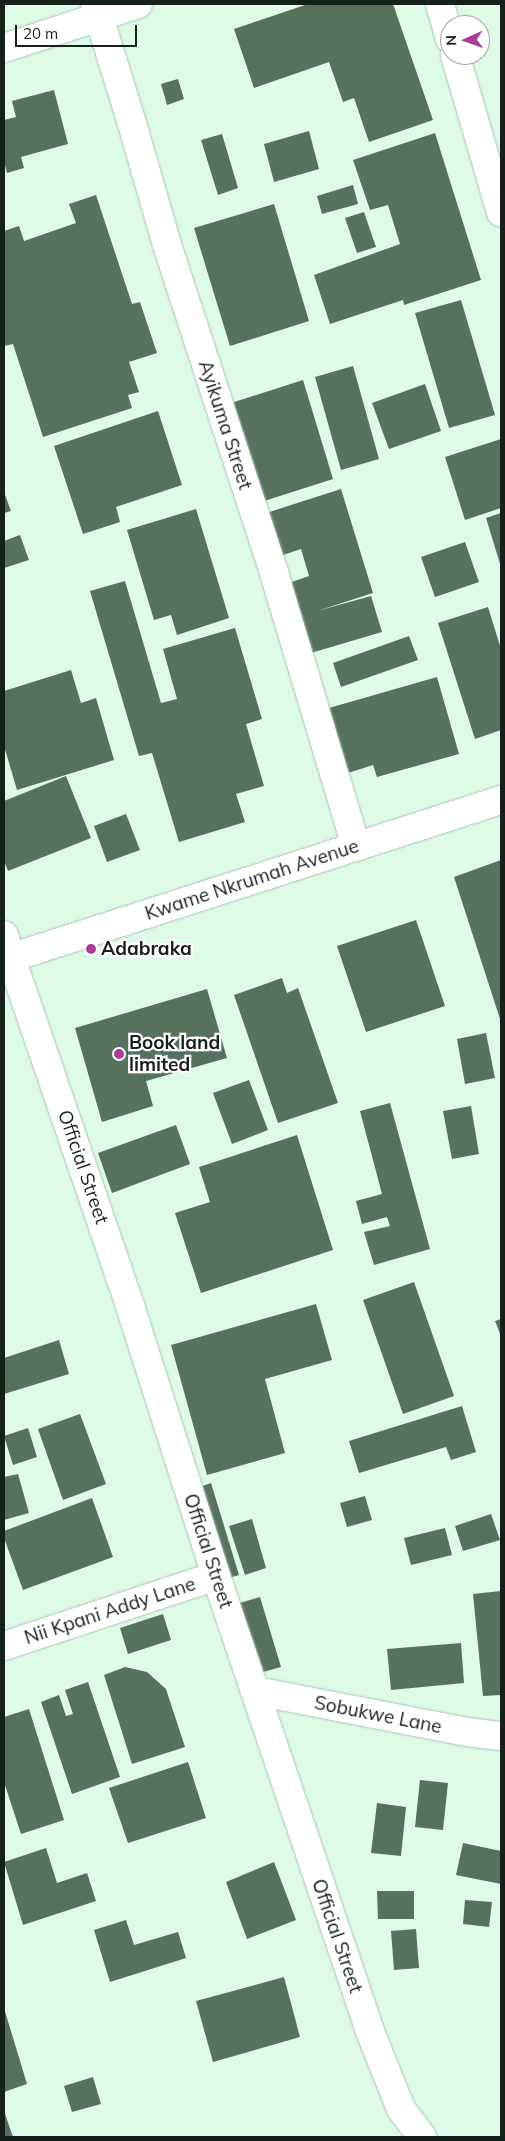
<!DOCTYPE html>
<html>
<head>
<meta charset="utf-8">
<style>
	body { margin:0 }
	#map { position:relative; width:505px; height:2141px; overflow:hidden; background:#ddfbe6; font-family:Mulish,sans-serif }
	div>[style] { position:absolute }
	.building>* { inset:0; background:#57715f }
	.roads { filter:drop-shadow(0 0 1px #aac6b2) drop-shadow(0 0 1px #aac6b2) }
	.minor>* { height:28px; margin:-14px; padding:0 14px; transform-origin:14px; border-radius:14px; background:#fff }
	.secondary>* { height:28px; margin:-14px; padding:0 14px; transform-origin:14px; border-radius:14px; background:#fff }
	.dots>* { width:14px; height:14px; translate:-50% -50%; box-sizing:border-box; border:2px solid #fff; border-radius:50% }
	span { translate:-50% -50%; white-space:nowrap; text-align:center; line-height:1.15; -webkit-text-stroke:4.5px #fff; paint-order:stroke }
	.street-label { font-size:19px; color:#162019 }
	.poi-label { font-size:19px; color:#162019; font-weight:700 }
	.left { translate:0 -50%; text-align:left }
	.frame { position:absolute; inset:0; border:5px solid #162019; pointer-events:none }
	.north { position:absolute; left:440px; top:15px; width:50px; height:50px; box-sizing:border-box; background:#fff; border:1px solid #a2a6a3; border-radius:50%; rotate:268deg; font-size:14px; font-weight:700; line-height:20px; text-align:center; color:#162019 }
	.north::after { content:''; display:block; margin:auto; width:18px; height:22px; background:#ab3c99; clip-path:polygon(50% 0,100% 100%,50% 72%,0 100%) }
	.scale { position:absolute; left:15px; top:25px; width:122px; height:22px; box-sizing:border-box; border:2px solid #162019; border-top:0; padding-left:6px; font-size:15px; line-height:18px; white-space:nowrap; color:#162019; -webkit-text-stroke:4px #fff; paint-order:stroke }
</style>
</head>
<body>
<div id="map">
	<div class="building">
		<i style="clip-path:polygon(308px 4px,393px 4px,433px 120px,369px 142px,354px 98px,343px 102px,329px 62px,254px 88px,234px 29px)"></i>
		<i style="clip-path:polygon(178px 79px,184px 99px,167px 105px,161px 84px)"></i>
		<i style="clip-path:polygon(54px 90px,68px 144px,21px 157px,24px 168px,7px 173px,4px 161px,4px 120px,16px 117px,12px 101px)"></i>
		<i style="clip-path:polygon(309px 131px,319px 169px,274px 182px,264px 144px)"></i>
		<i style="clip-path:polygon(435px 133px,481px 280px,404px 305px,403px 300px,330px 324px,314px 275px,400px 244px,388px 205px,370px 210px,353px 160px)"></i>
		<i style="clip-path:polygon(222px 134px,238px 188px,218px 195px,201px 140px)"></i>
		<i style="clip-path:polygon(353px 185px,358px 204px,322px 214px,317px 196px)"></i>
		<i style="clip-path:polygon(96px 195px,132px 304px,140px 302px,157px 353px,129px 362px,139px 392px,128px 395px,132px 408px,43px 437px,13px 344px,4px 346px,4px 231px,19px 226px,24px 241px,76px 223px,69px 204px)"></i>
		<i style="clip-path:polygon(274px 204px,309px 321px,230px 346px,194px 228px)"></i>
		<i style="clip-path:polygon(364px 212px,376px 247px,357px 253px,345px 218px)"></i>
		<i style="clip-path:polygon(461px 300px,495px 415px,449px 428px,415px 313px)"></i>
		<i style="clip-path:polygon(353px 366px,379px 459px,341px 470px,315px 377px)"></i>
		<i style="clip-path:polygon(303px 380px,333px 479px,258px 503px,228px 404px)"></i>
		<i style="clip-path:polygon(425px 384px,441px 431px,389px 449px,372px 403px)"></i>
		<i style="clip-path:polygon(158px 411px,182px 485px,116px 507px,120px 522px,83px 534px,54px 446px)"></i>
		<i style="clip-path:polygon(501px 439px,501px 508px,465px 520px,445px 457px)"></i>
		<i style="clip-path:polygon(341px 489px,373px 593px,317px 611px,371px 596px,382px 632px,304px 655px,283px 585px,309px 576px,301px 549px,271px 559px,257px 516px)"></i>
		<i style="clip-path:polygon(4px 492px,11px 511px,4px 513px)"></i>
		<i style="clip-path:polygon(196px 509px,229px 618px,177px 635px,171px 615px,154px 620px,127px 530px)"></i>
		<i style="clip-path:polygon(501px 513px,501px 567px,486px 518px)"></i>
		<i style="clip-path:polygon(20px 535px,29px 560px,4px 568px,4px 541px)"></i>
		<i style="clip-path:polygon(465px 542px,479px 582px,435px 597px,421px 557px)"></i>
		<i style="clip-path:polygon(125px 581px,161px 703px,177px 699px,163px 649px,235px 628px,262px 719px,246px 724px,264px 786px,236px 794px,245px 822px,179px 842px,152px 753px,139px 756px,90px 591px)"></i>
		<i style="clip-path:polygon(488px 607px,501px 649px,501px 730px,475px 739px,438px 623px)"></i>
		<i style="clip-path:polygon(409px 636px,418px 660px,341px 687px,333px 663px)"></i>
		<i style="clip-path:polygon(71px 670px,81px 703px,96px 698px,114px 760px,17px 790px,4px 746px,4px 691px)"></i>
		<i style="clip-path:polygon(437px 677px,459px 754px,377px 777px,373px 765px,348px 773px,329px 708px)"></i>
		<i style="clip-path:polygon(66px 776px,91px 838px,8px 871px,4px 861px,4px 801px)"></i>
		<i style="clip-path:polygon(126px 814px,140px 850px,107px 862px,94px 826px)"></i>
		<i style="clip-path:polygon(501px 860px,501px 1022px,454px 877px)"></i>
		<i style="clip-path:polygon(416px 920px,445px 1006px,366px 1032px,337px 946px)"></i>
		<i style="clip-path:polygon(282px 978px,287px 993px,298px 988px,338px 1103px,278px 1123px,234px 995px)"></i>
		<i style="clip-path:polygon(207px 989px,227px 1058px,146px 1081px,153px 1106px,102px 1122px,75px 1028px)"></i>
		<i style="clip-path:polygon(486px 1033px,495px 1078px,465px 1084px,457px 1039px)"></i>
		<i style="clip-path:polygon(249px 1080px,268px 1130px,232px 1144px,213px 1093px)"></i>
		<i style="clip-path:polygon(390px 1103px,430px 1249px,374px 1265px,364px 1232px,390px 1226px,387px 1217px,362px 1224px,356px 1201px,382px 1194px,360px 1111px)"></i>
		<i style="clip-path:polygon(471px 1106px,479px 1154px,452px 1159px,443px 1111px)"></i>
		<i style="clip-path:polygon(176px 1125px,190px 1164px,112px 1193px,98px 1153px)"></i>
		<i style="clip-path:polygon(297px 1135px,333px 1250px,201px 1293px,175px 1213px,210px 1202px,199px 1167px)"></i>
		<i style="clip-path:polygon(414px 1282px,454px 1396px,403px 1414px,363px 1300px)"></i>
		<i style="clip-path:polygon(316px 1304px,332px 1360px,265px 1379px,285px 1453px,207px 1475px,171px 1345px)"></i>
		<i style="clip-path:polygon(501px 1319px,501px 1336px,495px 1321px)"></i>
		<i style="clip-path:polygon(59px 1340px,69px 1374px,4px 1394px,4px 1358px)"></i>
		<i style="clip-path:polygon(462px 1406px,476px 1452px,451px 1460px,446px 1447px,359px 1473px,349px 1441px)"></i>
		<i style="clip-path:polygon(80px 1414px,106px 1484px,63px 1500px,38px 1429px)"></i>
		<i style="clip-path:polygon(28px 1428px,37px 1457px,13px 1465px,4px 1436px)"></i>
		<i style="clip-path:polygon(18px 1474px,29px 1513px,4px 1520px,4px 1477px)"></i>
		<i style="clip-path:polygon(211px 1483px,239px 1575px,222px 1580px,194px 1489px)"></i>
		<i style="clip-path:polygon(365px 1496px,372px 1520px,347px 1527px,340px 1503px)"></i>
		<i style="clip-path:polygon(92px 1498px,113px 1557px,23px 1590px,4px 1538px,4px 1531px)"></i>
		<i style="clip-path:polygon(491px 1514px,500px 1540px,463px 1551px,455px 1526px)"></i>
		<i style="clip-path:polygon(252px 1519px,266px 1568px,245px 1575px,229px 1526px)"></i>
		<i style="clip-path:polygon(445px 1528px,452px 1555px,411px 1565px,404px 1538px)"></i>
		<i style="clip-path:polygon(501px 1591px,501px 1695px,483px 1696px,473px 1594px)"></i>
		<i style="clip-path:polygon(260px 1597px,281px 1667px,256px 1674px,236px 1604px)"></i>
		<i style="clip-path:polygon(163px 1614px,171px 1640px,128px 1654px,120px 1628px)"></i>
		<i style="clip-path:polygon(461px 1643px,464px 1683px,391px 1690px,387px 1649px)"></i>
		<i style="clip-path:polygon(125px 1667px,147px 1672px,166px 1689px,185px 1747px,132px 1764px,104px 1675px)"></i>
		<i style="clip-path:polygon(88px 1682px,120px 1777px,72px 1794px,41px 1702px,59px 1695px,66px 1716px,73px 1714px,65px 1690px)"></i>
		<i style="clip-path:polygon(29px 1709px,64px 1820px,21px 1834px,4px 1782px,4px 1717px)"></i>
		<i style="clip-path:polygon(188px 1762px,206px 1818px,128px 1843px,109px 1788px)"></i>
		<i style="clip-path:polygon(420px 1780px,448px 1783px,443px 1830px,415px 1827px)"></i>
		<i style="clip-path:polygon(377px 1803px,406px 1807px,401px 1856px,371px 1853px)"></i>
		<i style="clip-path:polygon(463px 1843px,501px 1851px,501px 1884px,456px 1875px)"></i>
		<i style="clip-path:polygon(46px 1848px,57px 1883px,87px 1873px,96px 1901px,23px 1925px,4px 1862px)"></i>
		<i style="clip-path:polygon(274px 1862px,296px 1920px,247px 1939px,226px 1882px)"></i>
		<i style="clip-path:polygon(377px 1891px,414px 1891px,414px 1919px,378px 1919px)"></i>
		<i style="clip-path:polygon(465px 1900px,492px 1902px,489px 1927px,463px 1924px)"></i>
		<i style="clip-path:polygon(126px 1920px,134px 1945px,178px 1932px,186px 1958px,110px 1982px,94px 1930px)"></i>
		<i style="clip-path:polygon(416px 1929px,419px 1968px,394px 1970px,391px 1931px)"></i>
		<i style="clip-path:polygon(284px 1977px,300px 2037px,213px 2062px,196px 2001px)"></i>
		<i style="clip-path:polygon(4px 2008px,27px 2084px,4px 2092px)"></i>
		<i style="clip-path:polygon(93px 2077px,101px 2104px,72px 2112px,64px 2086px)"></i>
		<i style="clip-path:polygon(5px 2114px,13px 2137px,4px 2137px)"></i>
	</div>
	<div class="roads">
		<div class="minor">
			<i style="left:95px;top:4px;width:121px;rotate:72.8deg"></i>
			<i style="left:131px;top:120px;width:130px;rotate:73.9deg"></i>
			<i style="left:167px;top:245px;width:345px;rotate:71.9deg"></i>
			<i style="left:274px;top:573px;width:286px;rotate:73.3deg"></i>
			<i style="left:440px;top:4px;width:36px;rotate:74deg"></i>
			<i style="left:4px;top:48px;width:141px;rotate:-18.2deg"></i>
			<i style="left:455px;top:55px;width:164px;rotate:73.7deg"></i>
			<i style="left:11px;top:958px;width:371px;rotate:71.1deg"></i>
			<i style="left:131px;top:1309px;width:280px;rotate:72.3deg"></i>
			<i style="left:216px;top:1576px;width:478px;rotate:71.3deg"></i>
			<i style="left:369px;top:2029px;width:86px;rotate:68.2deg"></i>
			<i style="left:401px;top:2109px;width:35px;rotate:53deg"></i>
			<i style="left:4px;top:1646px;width:223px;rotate:-18.3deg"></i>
			<i style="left:256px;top:1691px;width:215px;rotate:11deg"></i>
			<i style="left:467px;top:1732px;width:34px;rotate:7deg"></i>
		</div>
		<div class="secondary">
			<i style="left:4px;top:935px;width:24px;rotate:73deg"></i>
			<i style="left:4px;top:960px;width:522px;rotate:-17.85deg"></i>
		</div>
	</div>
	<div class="dots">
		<i style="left:91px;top:949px;background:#ab3c99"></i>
		<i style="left:119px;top:1054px;background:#ab3c99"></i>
	</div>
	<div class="street-label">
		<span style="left:225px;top:425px;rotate:72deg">Ayikuma Street</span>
		<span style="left:252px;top:880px;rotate:-18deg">Kwame Nkrumah Avenue</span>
		<span style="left:83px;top:1167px;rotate:71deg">Official Street</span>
		<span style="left:208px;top:1551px;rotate:72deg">Official Street</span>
		<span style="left:110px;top:1611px;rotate:-18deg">Nii Kpani Addy Lane</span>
		<span style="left:378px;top:1715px;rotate:11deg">Sobukwe Lane</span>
		<span style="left:337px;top:1936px;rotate:71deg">Official Street</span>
	</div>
	<div class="poi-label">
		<span class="left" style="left:101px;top:949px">Adabraka</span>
		<span class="left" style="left:129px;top:1054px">Book land<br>limited</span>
	</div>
	<div class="frame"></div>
	<div class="north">N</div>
	<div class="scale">20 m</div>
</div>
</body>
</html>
